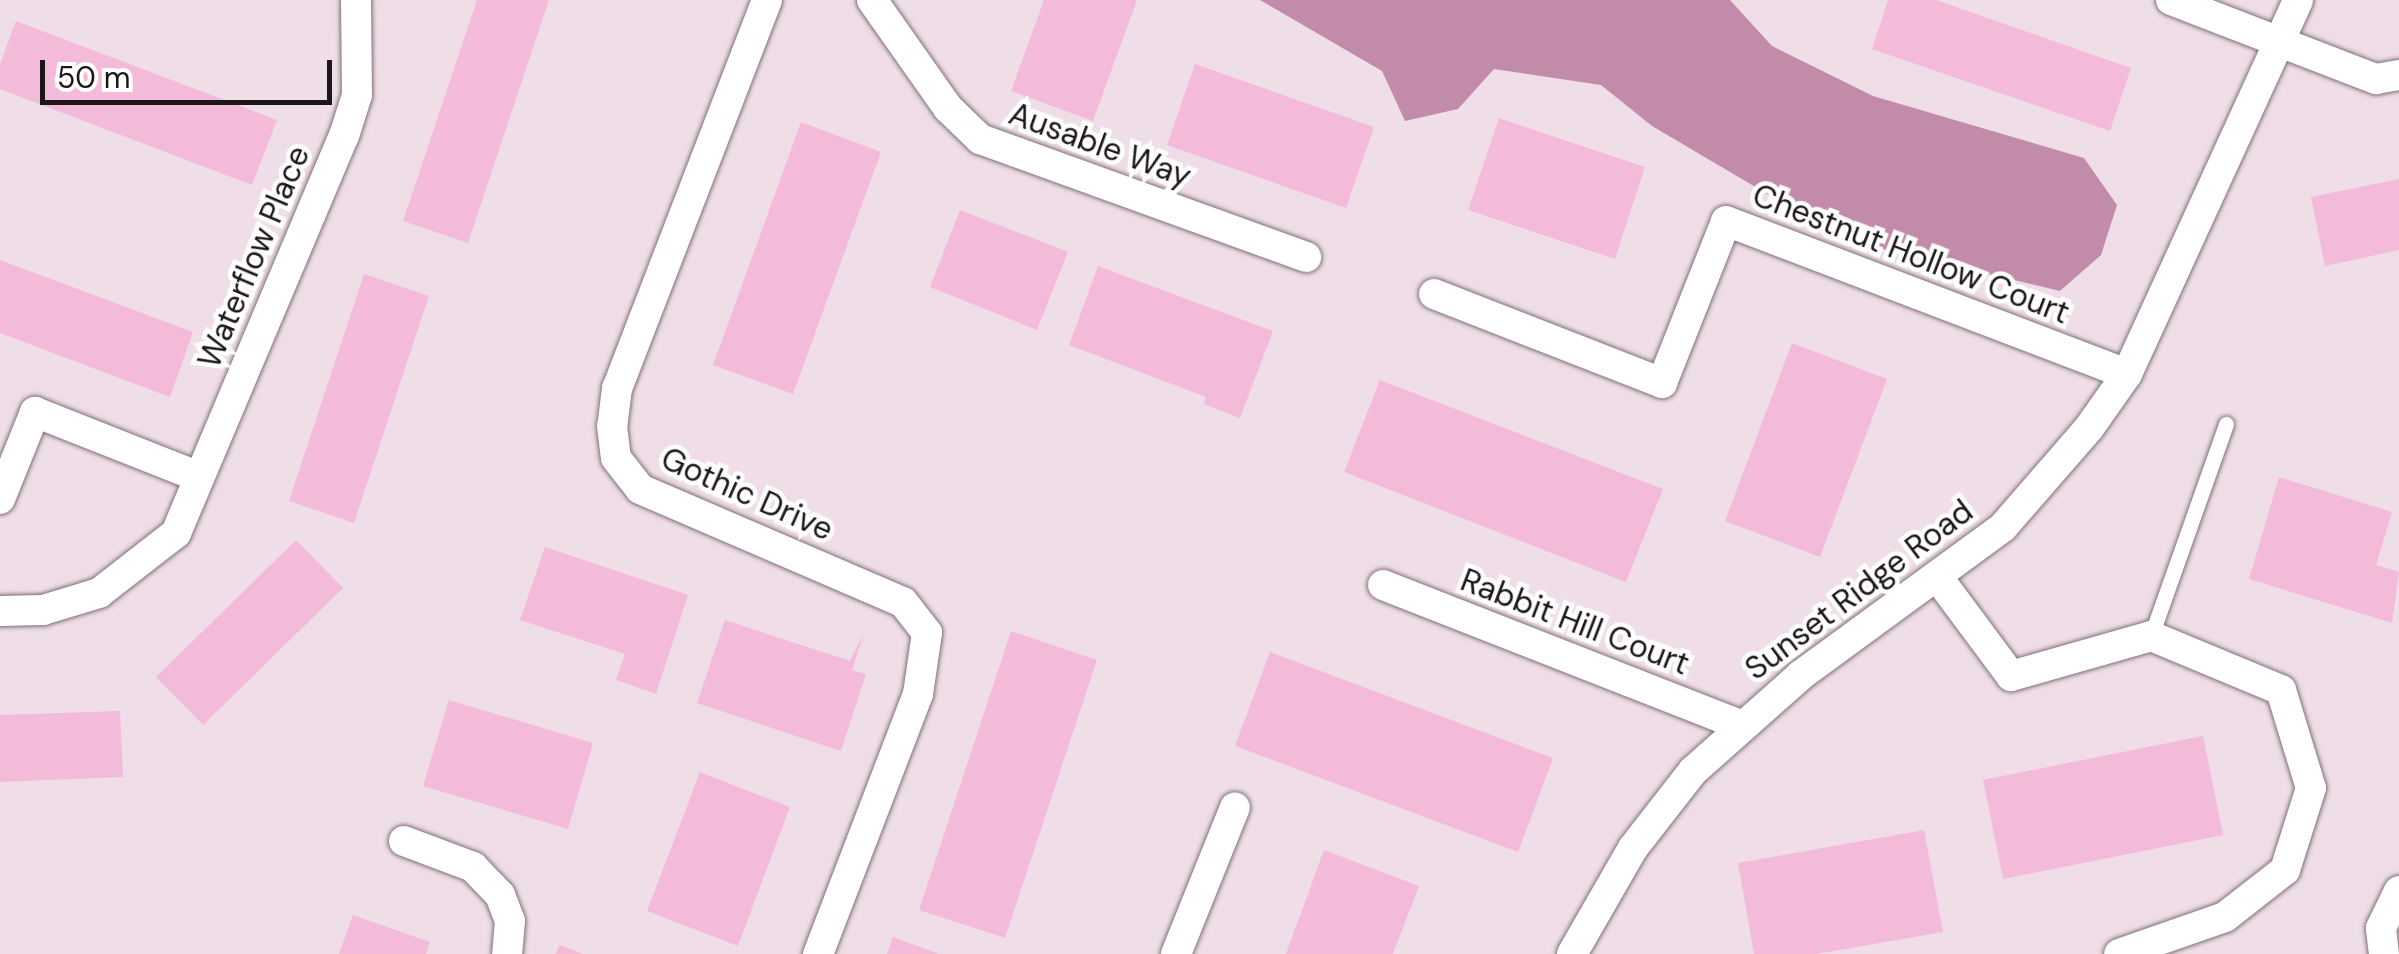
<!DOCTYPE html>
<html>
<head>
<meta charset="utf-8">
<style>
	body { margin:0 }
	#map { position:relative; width:2399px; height:954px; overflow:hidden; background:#efdee7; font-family:"DM Sans",sans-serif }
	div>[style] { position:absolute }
	.forest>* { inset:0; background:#c28ba9 }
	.building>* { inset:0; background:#f4bad9 }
	.roads { filter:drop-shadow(0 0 2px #807078) drop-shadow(0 0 2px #807078) }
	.service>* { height:15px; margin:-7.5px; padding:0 7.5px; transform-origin:7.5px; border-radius:7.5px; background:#fff }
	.minor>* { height:30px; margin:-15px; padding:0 15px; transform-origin:15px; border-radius:15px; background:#fff }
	span { translate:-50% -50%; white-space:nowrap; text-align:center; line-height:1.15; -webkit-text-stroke:9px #fff; paint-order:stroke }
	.street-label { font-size:32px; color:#1c1619 }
	.scale { position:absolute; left:40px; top:60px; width:292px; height:45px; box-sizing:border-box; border:5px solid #1c1619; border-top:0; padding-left:12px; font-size:30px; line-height:35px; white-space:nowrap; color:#1c1619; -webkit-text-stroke:8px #fff; paint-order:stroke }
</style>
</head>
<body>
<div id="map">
	<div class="forest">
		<i style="clip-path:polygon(1260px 0,1730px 0,1772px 46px,1873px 96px,2084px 158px,2117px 205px,2101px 255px,2060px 291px,1845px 240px,1652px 126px,1601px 85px,1494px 69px,1458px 109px,1405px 121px,1382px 71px)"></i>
	</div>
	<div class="building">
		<i style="clip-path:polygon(477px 0,549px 0,468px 243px,403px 221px)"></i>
		<i style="clip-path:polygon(1044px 0,1137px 0,1093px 121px,1011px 91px)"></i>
		<i style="clip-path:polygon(1888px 0,1936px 0,2131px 68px,2110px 131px,1872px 49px)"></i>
		<i style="clip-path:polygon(16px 21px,277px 120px,252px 185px,0 89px,0 64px)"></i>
		<i style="clip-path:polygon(1195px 64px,1374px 127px,1346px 208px,1167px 145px)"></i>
		<i style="clip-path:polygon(1499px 118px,1645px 167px,1615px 259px,1468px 210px)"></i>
		<i style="clip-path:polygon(801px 122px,881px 152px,793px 394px,713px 365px)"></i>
		<i style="clip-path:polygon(2399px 179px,2399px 250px,2325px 266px,2311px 197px)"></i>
		<i style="clip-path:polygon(960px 210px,1068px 252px,1037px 330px,930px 287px)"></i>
		<i style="clip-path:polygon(0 260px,193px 332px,170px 397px,0 333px)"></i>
		<i style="clip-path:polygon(1098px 266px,1273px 331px,1240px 418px,1204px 404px,1206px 397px,1069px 345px)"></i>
		<i style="clip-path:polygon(364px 274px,429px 296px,354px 523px,289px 501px)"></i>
		<i style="clip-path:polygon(1792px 343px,1887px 379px,1820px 557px,1725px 521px)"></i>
		<i style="clip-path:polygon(1380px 380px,1663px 489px,1626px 582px,1344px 472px)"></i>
		<i style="clip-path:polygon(2279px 477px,2392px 512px,2376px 565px,2399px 572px,2392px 623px,2249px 579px)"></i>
		<i style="clip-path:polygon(296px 540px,343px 588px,203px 725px,156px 677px)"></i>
		<i style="clip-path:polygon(545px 547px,688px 595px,656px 694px,616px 680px,625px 654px,520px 620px)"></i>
		<i style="clip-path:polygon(725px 620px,850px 661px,864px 633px,852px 670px,866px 674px,841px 751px,697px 703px)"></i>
		<i style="clip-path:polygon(1011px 631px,1097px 660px,1005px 938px,919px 910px)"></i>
		<i style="clip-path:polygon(1270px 652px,1553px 758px,1518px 852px,1235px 746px)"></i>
		<i style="clip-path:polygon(449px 700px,593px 743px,568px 829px,423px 786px)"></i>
		<i style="clip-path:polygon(120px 711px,123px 777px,0 782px,0 715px)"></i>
		<i style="clip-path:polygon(2203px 736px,2223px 835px,2003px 879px,1983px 780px)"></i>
		<i style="clip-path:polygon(700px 772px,790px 807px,738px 946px,647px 911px)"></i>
		<i style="clip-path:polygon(1924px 830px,1943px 932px,1816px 954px,1754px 954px,1738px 863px)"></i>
		<i style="clip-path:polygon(1324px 850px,1419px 886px,1393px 954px,1286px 954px)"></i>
		<i style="clip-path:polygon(353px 915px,430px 942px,426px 954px,339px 954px)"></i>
		<i style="clip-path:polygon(893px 937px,939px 954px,887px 954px)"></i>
		<i style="clip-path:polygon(559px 945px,583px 954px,556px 954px)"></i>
	</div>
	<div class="roads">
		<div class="service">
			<i style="left:2151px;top:636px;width:225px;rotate:-70.5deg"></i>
		</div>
		<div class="minor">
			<i style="left:767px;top:0;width:416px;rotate:111.1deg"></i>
			<i style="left:617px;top:388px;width:38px;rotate:97deg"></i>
			<i style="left:612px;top:426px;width:32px;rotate:83deg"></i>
			<i style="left:616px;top:458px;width:39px;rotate:52deg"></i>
			<i style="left:640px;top:489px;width:286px;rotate:23.3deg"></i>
			<i style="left:903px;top:602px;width:39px;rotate:52deg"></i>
			<i style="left:927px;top:633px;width:62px;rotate:98.4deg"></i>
			<i style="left:918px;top:694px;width:279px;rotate:111deg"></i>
			<i style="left:872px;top:0;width:132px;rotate:54.9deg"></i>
			<i style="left:948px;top:108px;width:45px;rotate:44.1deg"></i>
			<i style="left:980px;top:139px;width:347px;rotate:19.9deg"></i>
			<i style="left:2171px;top:0;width:220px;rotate:21.1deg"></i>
			<i style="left:2376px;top:79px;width:23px;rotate:-10deg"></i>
			<i style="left:1434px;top:294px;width:245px;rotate:21.3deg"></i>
			<i style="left:1662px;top:383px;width:174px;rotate:-68.4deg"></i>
			<i style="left:1726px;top:221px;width:429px;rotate:20.9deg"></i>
			<i style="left:0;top:499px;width:94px;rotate:-68.1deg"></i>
			<i style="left:35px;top:412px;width:176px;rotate:21.6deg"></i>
			<i style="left:1939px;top:579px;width:121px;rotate:53.4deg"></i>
			<i style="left:2011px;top:676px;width:146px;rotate:-15.9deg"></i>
			<i style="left:2151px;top:636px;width:141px;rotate:22.6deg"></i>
			<i style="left:2281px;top:690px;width:102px;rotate:73deg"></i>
			<i style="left:2311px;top:788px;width:86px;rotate:107.6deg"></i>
			<i style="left:2285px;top:870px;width:76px;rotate:141.9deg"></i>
			<i style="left:2225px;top:917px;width:112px;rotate:160.8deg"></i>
			<i style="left:1383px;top:585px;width:383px;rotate:21.4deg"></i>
			<i style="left:0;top:611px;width:43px;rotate:-1.3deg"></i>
			<i style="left:43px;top:610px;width:59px;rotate:-16.9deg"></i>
			<i style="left:99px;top:593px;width:98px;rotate:-37.9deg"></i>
			<i style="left:176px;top:533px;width:431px;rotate:-67.1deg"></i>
			<i style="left:344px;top:136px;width:43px;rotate:-72.4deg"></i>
			<i style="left:357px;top:95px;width:95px;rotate:-90.6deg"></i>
			<i style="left:404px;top:841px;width:74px;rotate:20.6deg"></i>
			<i style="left:473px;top:867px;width:39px;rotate:46deg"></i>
			<i style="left:500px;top:895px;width:28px;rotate:69deg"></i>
			<i style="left:510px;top:921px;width:33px;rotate:95deg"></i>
			<i style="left:1176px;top:954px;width:158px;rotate:-68.1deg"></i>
			<i style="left:1572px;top:954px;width:122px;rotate:-60.1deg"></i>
			<i style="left:1633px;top:848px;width:98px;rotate:-52.1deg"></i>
			<i style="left:1693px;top:771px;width:144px;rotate:-41.6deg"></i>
			<i style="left:1801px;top:675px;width:250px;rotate:-36.2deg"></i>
			<i style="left:2003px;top:527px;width:131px;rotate:-49deg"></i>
			<i style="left:2089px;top:428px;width:66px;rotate:-54.9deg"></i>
			<i style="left:2127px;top:374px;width:411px;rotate:-65.4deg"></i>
			<i style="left:2384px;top:954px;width:26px;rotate:-97deg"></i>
			<i style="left:2381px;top:928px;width:41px;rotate:-64.1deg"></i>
		</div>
	</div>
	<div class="street-label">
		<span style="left:1100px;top:145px;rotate:20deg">Ausable Way</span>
		<span style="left:1911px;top:254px;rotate:21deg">Chestnut Hollow Court</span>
		<span style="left:254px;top:257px;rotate:-67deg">Waterflow Place</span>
		<span style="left:747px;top:494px;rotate:24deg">Gothic Drive</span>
		<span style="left:1859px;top:590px;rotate:-37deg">Sunset Ridge Road</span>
		<span style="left:1575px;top:622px;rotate:21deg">Rabbit Hill Court</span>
	</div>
	<div class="scale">50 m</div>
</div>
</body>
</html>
